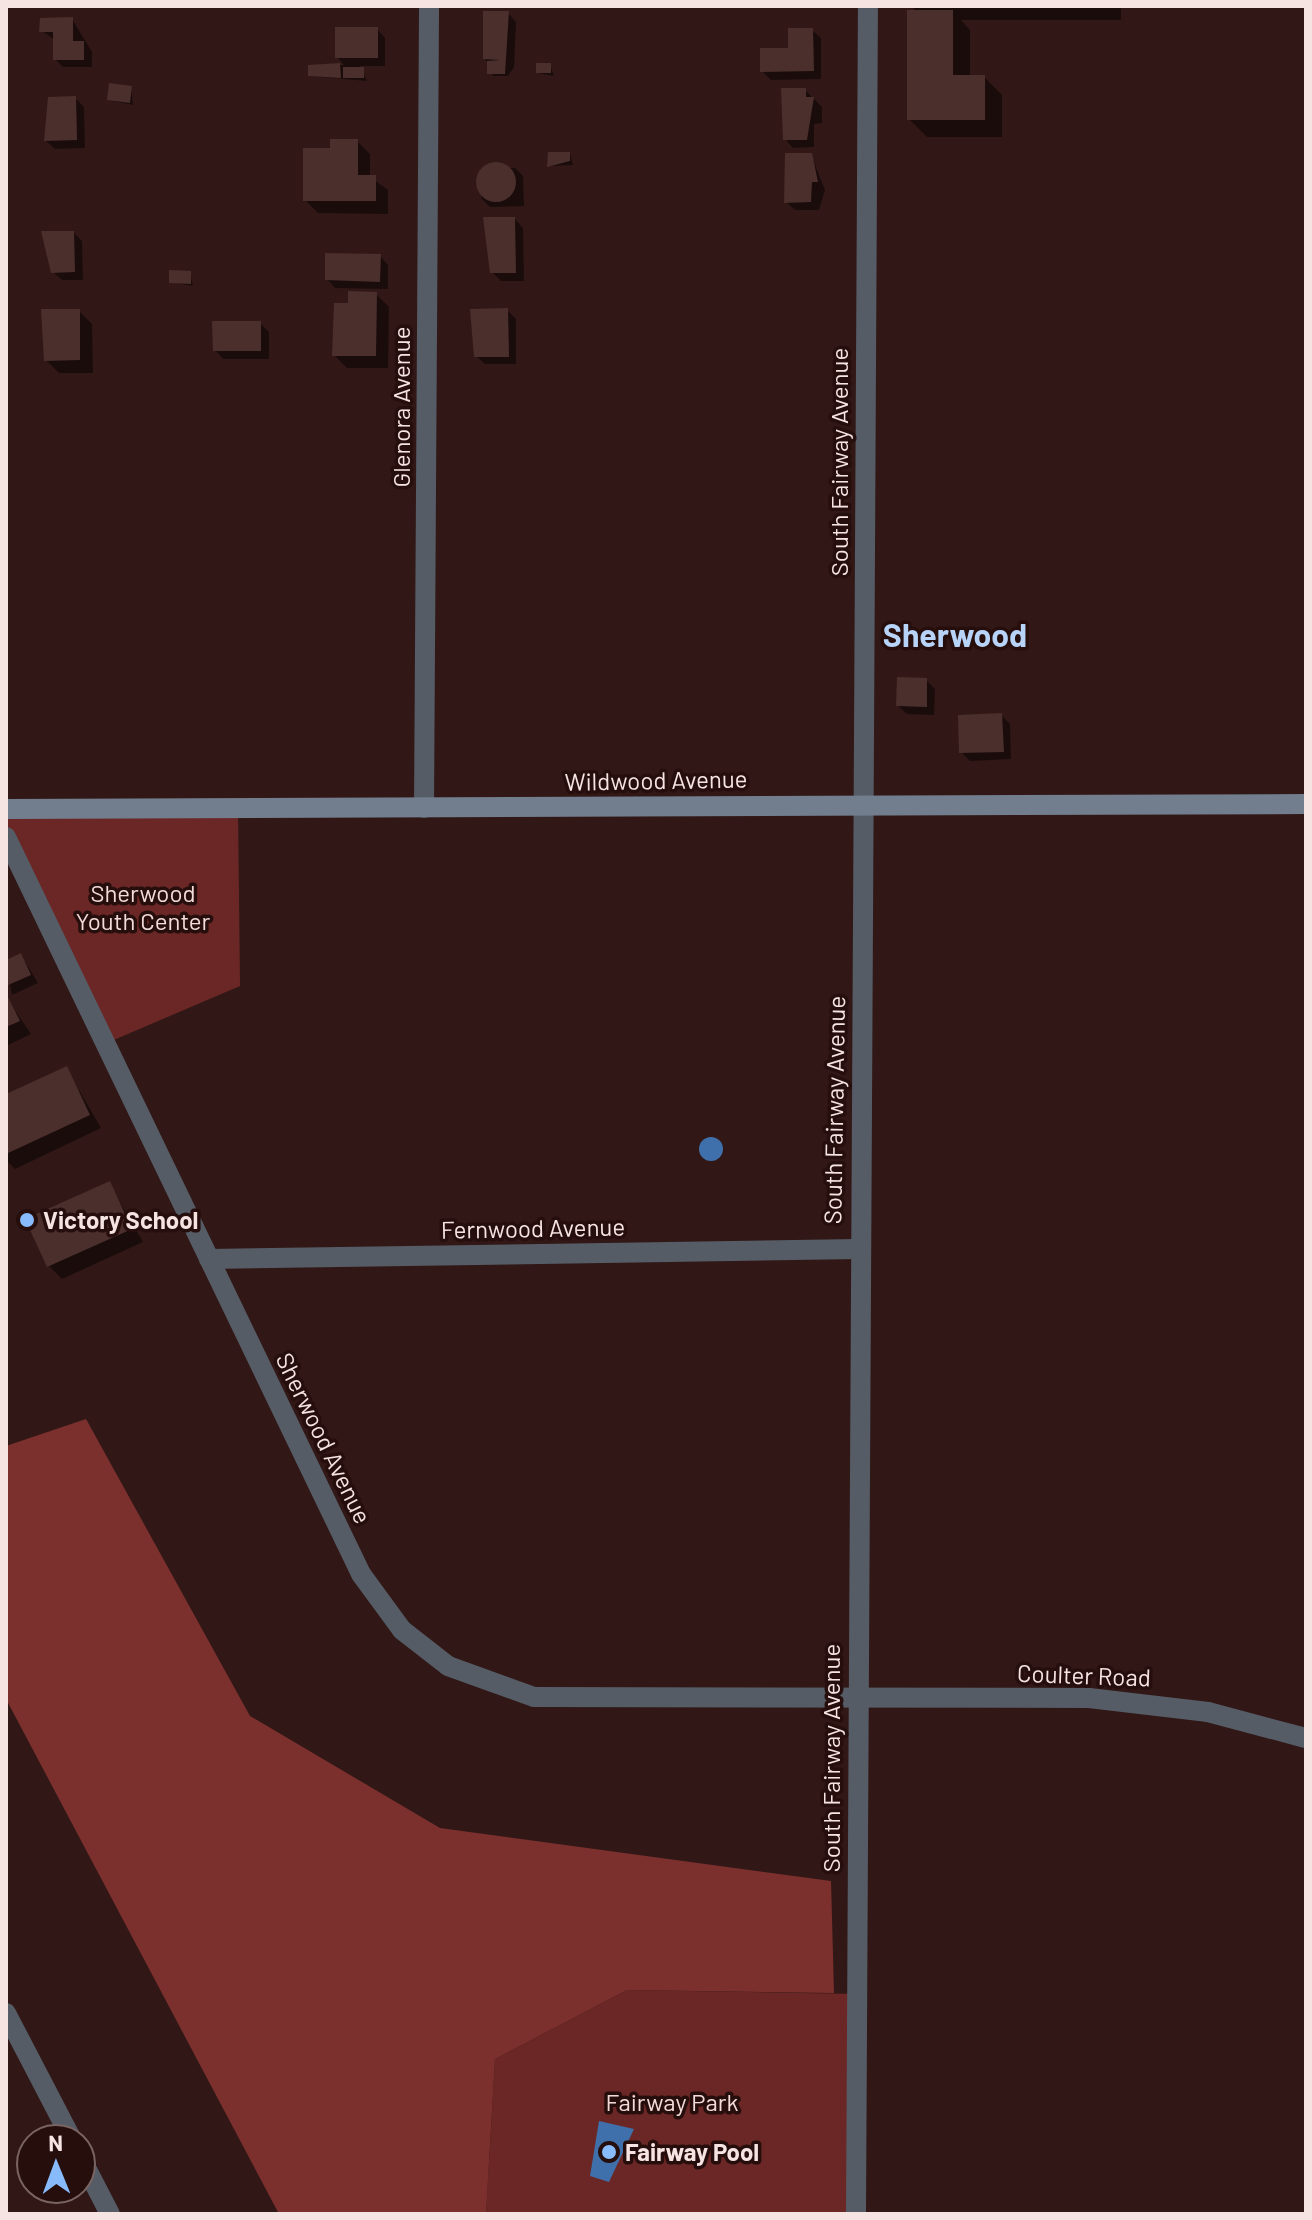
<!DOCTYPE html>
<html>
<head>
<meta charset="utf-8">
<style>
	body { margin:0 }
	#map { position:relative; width:1312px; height:2220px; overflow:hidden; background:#311816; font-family:Barlow,sans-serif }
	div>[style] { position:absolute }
	.green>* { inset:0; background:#6b2725 }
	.forest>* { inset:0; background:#7c302e }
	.water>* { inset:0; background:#4070ab }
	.round { border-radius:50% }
	.shadow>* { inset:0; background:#0007 }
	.building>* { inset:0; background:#4a2f2c }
	.street>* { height:20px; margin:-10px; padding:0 10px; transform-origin:10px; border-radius:10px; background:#555c66 }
	.secondary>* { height:20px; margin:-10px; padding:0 10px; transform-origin:10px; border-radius:10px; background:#727e8e }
	.dots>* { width:22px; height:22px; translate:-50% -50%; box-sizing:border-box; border:4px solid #260e0d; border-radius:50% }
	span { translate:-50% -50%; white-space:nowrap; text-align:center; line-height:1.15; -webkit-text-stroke:7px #260e0d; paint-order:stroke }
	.street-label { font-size:24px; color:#f6e4e2 }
	.park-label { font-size:24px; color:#f3dbd9 }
	.poi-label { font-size:24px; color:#f6e4e2; font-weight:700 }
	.left { translate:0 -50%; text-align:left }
	.district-label { font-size:32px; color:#b7d3f8; font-weight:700 }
	.frame { position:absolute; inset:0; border:8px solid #f6e4e2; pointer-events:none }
	.north { position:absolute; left:16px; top:2124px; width:80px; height:80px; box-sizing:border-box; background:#260e0d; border:2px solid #796462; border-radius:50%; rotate:359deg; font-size:22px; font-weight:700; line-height:32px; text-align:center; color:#f6e4e2 }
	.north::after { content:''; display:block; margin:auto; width:28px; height:36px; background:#87bbfc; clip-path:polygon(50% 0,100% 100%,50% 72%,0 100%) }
</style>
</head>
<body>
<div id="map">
	<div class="green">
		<i style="clip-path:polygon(6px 809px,238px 809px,240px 986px,102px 1045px,6px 835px)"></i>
		<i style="clip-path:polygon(627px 1990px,859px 1994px,857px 2214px,486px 2214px,495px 2059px)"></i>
	</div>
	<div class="forest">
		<i style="clip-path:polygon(86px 1419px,250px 1716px,440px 1828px,831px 1881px,834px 1993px,627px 1990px,495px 2059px,486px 2214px,279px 2214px,6px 1699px,6px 1446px)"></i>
	</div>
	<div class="water">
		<i class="round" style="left:699px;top:1137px;width:24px;height:24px"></i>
		<i style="clip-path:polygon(599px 2121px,634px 2129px,609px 2182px,590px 2176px)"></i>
	</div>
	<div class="shadow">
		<i style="clip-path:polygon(911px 6px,1121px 6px,1121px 20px,961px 20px,970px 30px,970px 77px,984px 77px,1002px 95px,1002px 137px,927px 137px,909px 119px,917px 12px)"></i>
		<i style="clip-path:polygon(508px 13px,516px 22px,514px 67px,508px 76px,493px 76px,485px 58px)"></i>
		<i style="clip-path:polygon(72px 19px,92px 52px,92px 67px,63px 67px,55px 59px,55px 40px,42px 31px)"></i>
		<i style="clip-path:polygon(377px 29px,385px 38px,385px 66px,360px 66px,367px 81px,310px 76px,310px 67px,344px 65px,337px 57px)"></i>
		<i style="clip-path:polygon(812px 30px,821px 38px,821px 79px,771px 80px,762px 71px)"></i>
		<i style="clip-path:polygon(550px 65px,554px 76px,538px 73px)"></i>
		<i style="clip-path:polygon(131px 88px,133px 105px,109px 100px)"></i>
		<i style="clip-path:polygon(805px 90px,822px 107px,822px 123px,814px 124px,814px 147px,793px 148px,785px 139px)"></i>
		<i style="clip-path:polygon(75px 98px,84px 107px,85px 148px,55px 149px,46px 141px)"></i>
		<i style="clip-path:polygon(357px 141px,370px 154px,370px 177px,388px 190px,388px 214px,318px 213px,305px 200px,332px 150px)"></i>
		<i style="clip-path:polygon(570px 154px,573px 165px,549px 166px)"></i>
		<i style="clip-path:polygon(811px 155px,825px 190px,819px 210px,795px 210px,786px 202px)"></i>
		<i style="clip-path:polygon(481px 168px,515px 168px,523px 176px,524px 206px,490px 207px,481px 198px)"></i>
		<i style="clip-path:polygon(515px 219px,523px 228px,524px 281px,501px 281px,492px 272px)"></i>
		<i style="clip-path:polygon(74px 233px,82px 241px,83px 280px,62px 280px,53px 272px)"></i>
		<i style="clip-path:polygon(380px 256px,388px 265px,388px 289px,335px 288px,327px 279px)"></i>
		<i style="clip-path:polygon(190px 273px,193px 286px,171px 282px)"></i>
		<i style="clip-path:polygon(376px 294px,389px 307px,388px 368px,347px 368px,334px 355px,350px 305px)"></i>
		<i style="clip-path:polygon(507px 310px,516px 319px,516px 364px,485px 364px,476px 356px)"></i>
		<i style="clip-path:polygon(79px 311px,92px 324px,93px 373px,59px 373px,46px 360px)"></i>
		<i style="clip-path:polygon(260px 323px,269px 332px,269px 359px,223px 359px,215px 350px)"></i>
		<i style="clip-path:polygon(926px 680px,935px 689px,934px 715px,907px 714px,898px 706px)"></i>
		<i style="clip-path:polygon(1001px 715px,1010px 724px,1011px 759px,970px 761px,961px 752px)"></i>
		<i style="clip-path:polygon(21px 955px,38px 983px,12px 995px,6px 962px)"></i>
		<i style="clip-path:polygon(6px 997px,31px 1034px,6px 1046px)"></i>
		<i style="clip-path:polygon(66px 1068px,101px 1128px,15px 1169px,6px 1160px,6px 1096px)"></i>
		<i style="clip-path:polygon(109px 1183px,143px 1242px,62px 1279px,49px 1266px)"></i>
	</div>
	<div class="building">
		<i style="clip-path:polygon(907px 10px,953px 10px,953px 75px,985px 75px,985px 120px,907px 120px)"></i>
		<i style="clip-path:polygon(483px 11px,509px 11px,505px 74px,487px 74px,487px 61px,500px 60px,483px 59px)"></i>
		<i style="clip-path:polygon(73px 17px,73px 41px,84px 41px,84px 60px,53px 60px,53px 32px,39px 32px,40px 18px)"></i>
		<i style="clip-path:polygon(335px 27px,378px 27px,378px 58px,335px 58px)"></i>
		<i style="clip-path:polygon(788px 28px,813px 28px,814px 71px,760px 72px,760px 48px,788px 48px)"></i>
		<i style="clip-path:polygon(340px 63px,341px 78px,308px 76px,308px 65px)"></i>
		<i style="clip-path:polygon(536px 63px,551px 63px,551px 73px,536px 73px)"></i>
		<i style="clip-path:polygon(343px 67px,364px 67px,364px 78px,343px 78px)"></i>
		<i style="clip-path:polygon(109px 83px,132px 86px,130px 103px,107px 100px)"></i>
		<i style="clip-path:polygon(781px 88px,806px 88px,806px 97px,814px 97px,807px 140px,783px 140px)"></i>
		<i style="clip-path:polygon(76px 96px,77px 140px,44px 141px,48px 97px)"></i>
		<i style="clip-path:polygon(330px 139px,358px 139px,358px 175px,376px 175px,376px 201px,303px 201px,303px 148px,330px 148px)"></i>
		<i style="clip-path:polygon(548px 152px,570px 152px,570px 161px,547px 167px)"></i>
		<i style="clip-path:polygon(785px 153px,812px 153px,818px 182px,812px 182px,811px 202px,784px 203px)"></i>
		<i class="round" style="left:476px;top:162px;width:40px;height:40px"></i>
		<i style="clip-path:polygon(483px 217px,515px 217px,516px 273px,490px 273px)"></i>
		<i style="clip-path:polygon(41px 231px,74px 231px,75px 272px,51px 273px)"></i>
		<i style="clip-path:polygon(325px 253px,381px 254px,380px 282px,325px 280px)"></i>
		<i style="clip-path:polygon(169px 270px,191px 271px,191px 284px,169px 283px)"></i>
		<i style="clip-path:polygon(348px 291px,377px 292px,376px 356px,332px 356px,334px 303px,348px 303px)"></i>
		<i style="clip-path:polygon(508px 308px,509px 357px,474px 357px,470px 309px)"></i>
		<i style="clip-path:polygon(41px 309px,80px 309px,80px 360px,44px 361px)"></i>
		<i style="clip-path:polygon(212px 321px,261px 321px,261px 351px,213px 351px)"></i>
		<i style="clip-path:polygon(897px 677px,927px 678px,927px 707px,896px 706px)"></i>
		<i style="clip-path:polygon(1002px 713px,1004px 752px,959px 753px,958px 715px)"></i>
		<i style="clip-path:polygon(21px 953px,31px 975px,6px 986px,6px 960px)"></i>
		<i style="clip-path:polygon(6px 993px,20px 1021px,6px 1027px)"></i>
		<i style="clip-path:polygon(67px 1066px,90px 1115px,6px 1154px,6px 1094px)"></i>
		<i style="clip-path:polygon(110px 1181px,132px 1229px,47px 1267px,25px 1219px)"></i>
	</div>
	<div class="street">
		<i style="left:424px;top:808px;width:802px;rotate:-89.64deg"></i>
		<i style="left:6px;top:837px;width:818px;rotate:64.28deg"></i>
		<i style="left:361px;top:1574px;width:69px;rotate:53.8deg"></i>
		<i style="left:402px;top:1630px;width:58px;rotate:38deg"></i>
		<i style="left:448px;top:1666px;width:91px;rotate:19.8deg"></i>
		<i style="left:534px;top:1697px;width:555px;rotate:0.1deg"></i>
		<i style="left:1089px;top:1698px;width:120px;rotate:6.7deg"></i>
		<i style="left:1208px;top:1712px;width:101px;rotate:14.9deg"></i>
		<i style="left:209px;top:1259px;width:649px;rotate:-0.88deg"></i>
		<i style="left:6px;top:2013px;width:143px;rotate:62.5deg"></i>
		<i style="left:80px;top:2156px;width:65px;rotate:62.7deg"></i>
		<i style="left:856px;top:2214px;width:2208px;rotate:-89.69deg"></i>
	</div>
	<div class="secondary">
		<i style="left:6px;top:809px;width:1300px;rotate:-0.22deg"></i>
	</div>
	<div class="dots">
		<i style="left:27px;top:1220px;background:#87bbfc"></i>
		<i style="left:609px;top:2152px;background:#87bbfc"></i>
	</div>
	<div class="street-label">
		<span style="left:401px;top:407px;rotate:-90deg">Glenora Avenue</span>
		<span style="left:839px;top:462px;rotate:-90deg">South Fairway Avenue</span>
		<span style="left:656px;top:780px;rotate:-1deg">Wildwood Avenue</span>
		<span style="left:834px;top:1110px;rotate:-89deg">South Fairway Avenue</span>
		<span style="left:533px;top:1228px;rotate:-1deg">Fernwood Avenue</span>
		<span style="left:324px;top:1438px;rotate:64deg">Sherwood Avenue</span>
		<span style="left:1084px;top:1675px;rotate:2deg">Coulter Road</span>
		<span style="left:831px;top:1758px;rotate:-90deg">South Fairway Avenue</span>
	</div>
	<div class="park-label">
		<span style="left:143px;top:907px">Sherwood<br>Youth Center</span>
		<span style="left:672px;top:2102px">Fairway Park</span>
	</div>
	<div class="poi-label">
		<span class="left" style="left:43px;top:1220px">Victory School</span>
		<span class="left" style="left:625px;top:2152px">Fairway Pool</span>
	</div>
	<div class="district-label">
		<span style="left:955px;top:634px">Sherwood</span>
	</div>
	<div class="frame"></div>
	<div class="north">N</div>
</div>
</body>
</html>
